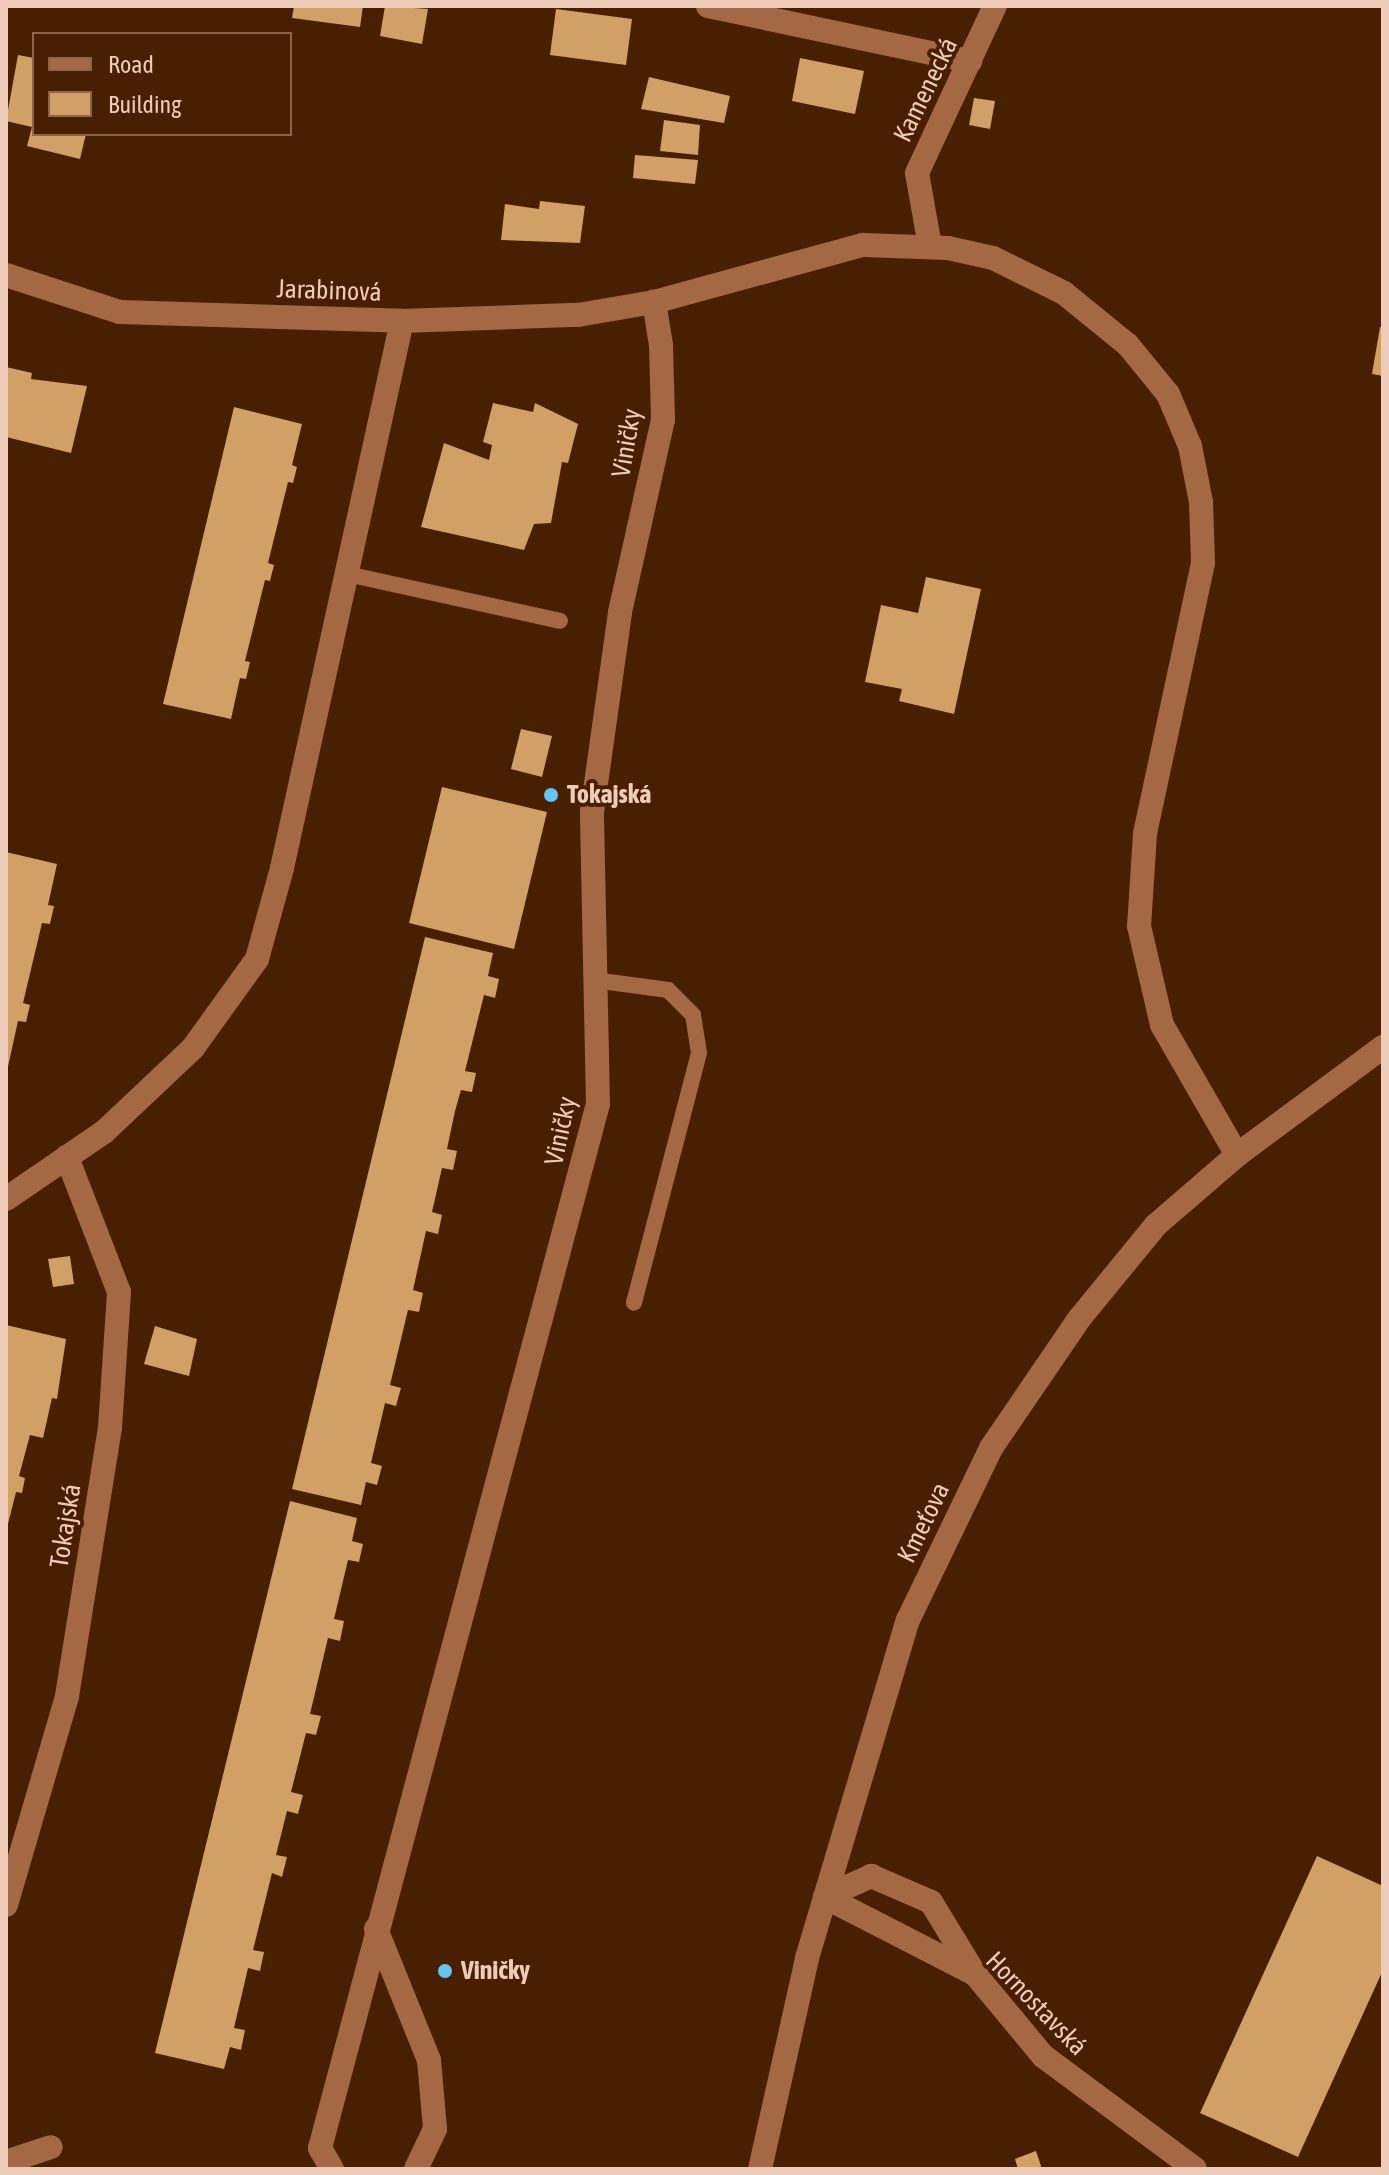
<!DOCTYPE html>
<html>
<head>
<meta charset="utf-8">
<style>
	body { margin:0 }
	#map { position:relative; width:1389px; height:2175px; overflow:hidden; background:#491f02; font-family:"Asap Condensed",sans-serif }
	div>[style] { position:absolute }
	.building>* { inset:0; background:#d0a066 }
	.lane>* { height:16px; margin:-8px; padding:0 8px; transform-origin:8px; border-radius:8px; background:#a56844 }
	.street>* { height:24px; margin:-12px; padding:0 12px; transform-origin:12px; border-radius:12px; background:#a56844 }
	.secondary>* { height:24px; margin:-12px; padding:0 12px; transform-origin:12px; border-radius:12px; background:#a56844 }
	.dots>* { width:22px; height:22px; translate:-50% -50%; box-sizing:border-box; border:4px solid #491f02; border-radius:50% }
	span { translate:-50% -50%; white-space:nowrap; text-align:center; line-height:1.15; -webkit-text-stroke:8px #491f02; paint-order:stroke }
	.street-label { font-size:26px; color:#efccb9 }
	.poi-label { font-size:26px; color:#efccb9; font-weight:700 }
	.left { translate:0 -50%; text-align:left }
	.frame { position:absolute; inset:0; border:8px solid #efccb9; pointer-events:none }
	.legend { position:absolute; left:32px; top:32px; width:260px; height:104px; box-sizing:border-box; background:#491f02; border:2px solid #8b644b; margin:0; padding:10px 14px; list-style:none; font-size:24px; color:#efccb9 }
	.legend li { display:flex; align-items:center; gap:16px; height:40px }
	.legend b { width:40px; border:2px solid #8b644b }
</style>
</head>
<body>
<div id="map">
	<div class="building">
		<i style="clip-path:polygon(294px 6px,363px 6px,360px 27px,292px 18px)"></i>
		<i style="clip-path:polygon(385px 6px,428px 9px,422px 44px,380px 36px)"></i>
		<i style="clip-path:polygon(556px 9px,632px 19px,626px 65px,550px 55px)"></i>
		<i style="clip-path:polygon(18px 55px,34px 58px,34px 134px,86px 134px,80px 159px,27px 146px,32px 127px,6px 121px)"></i>
		<i style="clip-path:polygon(800px 58px,864px 71px,855px 114px,792px 101px)"></i>
		<i style="clip-path:polygon(649px 77px,730px 96px,724px 123px,641px 109px)"></i>
		<i style="clip-path:polygon(974px 98px,995px 101px,990px 129px,969px 125px)"></i>
		<i style="clip-path:polygon(664px 120px,700px 125px,698px 155px,660px 151px)"></i>
		<i style="clip-path:polygon(635px 155px,698px 160px,695px 184px,633px 178px)"></i>
		<i style="clip-path:polygon(540px 201px,585px 206px,580px 243px,501px 240px,505px 204px,539px 209px)"></i>
		<i style="clip-path:polygon(1380px 327px,1383px 327px,1383px 376px,1372px 374px)"></i>
		<i style="clip-path:polygon(6px 367px,32px 373px,31px 379px,87px 386px,71px 453px,6px 437px)"></i>
		<i style="clip-path:polygon(493px 403px,533px 412px,535px 403px,578px 424px,568px 463px,562px 462px,551px 523px,534px 524px,524px 550px,421px 527px,444px 443px,489px 460px,492px 445px,483px 442px)"></i>
		<i style="clip-path:polygon(234px 407px,302px 424px,292px 465px,297px 467px,293px 483px,288px 482px,268px 563px,274px 565px,270px 581px,265px 580px,245px 661px,250px 662px,246px 679px,240px 678px,231px 719px,163px 704px)"></i>
		<i style="clip-path:polygon(926px 577px,981px 589px,954px 714px,899px 701px,902px 689px,865px 682px,881px 605px,918px 613px)"></i>
		<i style="clip-path:polygon(521px 729px,552px 736px,542px 777px,511px 769px)"></i>
		<i style="clip-path:polygon(442px 787px,547px 812px,514px 949px,409px 923px)"></i>
		<i style="clip-path:polygon(6px 852px,57px 864px,48px 905px,54px 906px,50px 924px,42px 923px,23px 1003px,30px 1005px,26px 1022px,18px 1021px,7px 1071px)"></i>
		<i style="clip-path:polygon(425px 937px,493px 953px,488px 976px,499px 979px,495px 998px,484px 995px,465px 1071px,476px 1073px,472px 1092px,461px 1090px,455px 1111px,447px 1149px,457px 1151px,453px 1170px,442px 1168px,432px 1212px,442px 1215px,438px 1234px,426px 1231px,413px 1290px,423px 1293px,419px 1312px,408px 1310px,390px 1385px,401px 1388px,396px 1406px,385px 1403px,371px 1463px,382px 1466px,377px 1485px,366px 1482px,361px 1505px,292px 1489px)"></i>
		<i style="clip-path:polygon(70px 1256px,74px 1284px,53px 1287px,48px 1259px)"></i>
		<i style="clip-path:polygon(6px 1325px,66px 1339px,57px 1399px,52px 1398px,43px 1438px,30px 1435px,19px 1476px,25px 1478px,22px 1493px,16px 1492px,7px 1528px)"></i>
		<i style="clip-path:polygon(155px 1326px,197px 1339px,189px 1376px,144px 1364px)"></i>
		<i style="clip-path:polygon(290px 1501px,357px 1518px,352px 1541px,363px 1544px,359px 1562px,348px 1560px,334px 1619px,344px 1621px,340px 1641px,328px 1638px,310px 1714px,321px 1716px,316px 1735px,306px 1733px,291px 1792px,303px 1795px,298px 1814px,287px 1811px,276px 1855px,287px 1857px,282px 1877px,272px 1873px,253px 1950px,264px 1952px,260px 1971px,248px 1968px,234px 2028px,245px 2030px,241px 2050px,230px 2047px,224px 2069px,155px 2053px)"></i>
		<i style="clip-path:polygon(1317px 1856px,1383px 1886px,1383px 1970px,1298px 2157px,1200px 2113px)"></i>
		<i style="clip-path:polygon(1036px 2151px,1042px 2169px,1018px 2169px,1015px 2159px)"></i>
	</div>
	<div class="lane">
		<i style="left:347px;top:574px;width:218px;rotate:12.4deg"></i>
		<i style="left:594px;top:980px;width:75px;rotate:7.7deg"></i>
		<i style="left:668px;top:990px;width:35px;rotate:45deg"></i>
		<i style="left:693px;top:1015px;width:38px;rotate:81deg"></i>
		<i style="left:699px;top:1053px;width:258px;rotate:104.6deg"></i>
	</div>
	<div class="street">
		<i style="left:708px;top:6px;width:268px;rotate:11.9deg"></i>
		<i style="left:930px;top:246px;width:74px;rotate:-100.1deg"></i>
		<i style="left:917px;top:173px;width:184px;rotate:-65deg"></i>
		<i style="left:6px;top:275px;width:120px;rotate:18deg"></i>
		<i style="left:120px;top:312px;width:282px;rotate:1.8deg"></i>
		<i style="left:402px;top:321px;width:176px;rotate:-2deg"></i>
		<i style="left:578px;top:315px;width:77px;rotate:-9.7deg"></i>
		<i style="left:6px;top:1199px;width:119px;rotate:-34.4deg"></i>
		<i style="left:104px;top:1132px;width:122px;rotate:-43.3deg"></i>
		<i style="left:193px;top:1048px;width:110px;rotate:-54.3deg"></i>
		<i style="left:257px;top:959px;width:94px;rotate:-74.6deg"></i>
		<i style="left:282px;top:868px;width:560px;rotate:-77.63deg"></i>
		<i style="left:825px;top:1897px;width:51px;rotate:-24.5deg"></i>
		<i style="left:871px;top:1876px;width:65px;rotate:23.4deg"></i>
		<i style="left:931px;top:1902px;width:84px;rotate:58.6deg"></i>
		<i style="left:975px;top:1974px;width:107px;rotate:50.3deg"></i>
		<i style="left:1043px;top:2056px;width:189px;rotate:36.6deg"></i>
		<i style="left:825px;top:1897px;width:169px;rotate:27.2deg"></i>
		<i style="left:6px;top:1905px;width:218px;rotate:-73.7deg"></i>
		<i style="left:67px;top:1696px;width:271px;rotate:-80.9deg"></i>
		<i style="left:110px;top:1428px;width:136px;rotate:-86.2deg"></i>
		<i style="left:119px;top:1292px;width:145px;rotate:-111.1deg"></i>
		<i style="left:376px;top:1929px;width:141px;rotate:68deg"></i>
		<i style="left:429px;top:2060px;width:69px;rotate:85deg"></i>
		<i style="left:435px;top:2129px;width:44px;rotate:115.4deg"></i>
		<i style="left:6px;top:2162px;width:47px;rotate:-18.4deg"></i>
		<i style="left:332px;top:2169px;width:24px;rotate:-120deg"></i>
		<i style="left:320px;top:2148px;width:1080px;rotate:-75.09deg"></i>
		<i style="left:598px;top:1104px;width:292px;rotate:-91.2deg"></i>
		<i style="left:592px;top:812px;width:202px;rotate:-82deg"></i>
		<i style="left:620px;top:612px;width:197px;rotate:-77.4deg"></i>
		<i style="left:663px;top:420px;width:75px;rotate:-91.5deg"></i>
		<i style="left:661px;top:345px;width:44px;rotate:-99.2deg"></i>
		<i style="left:654px;top:302px;width:217px;rotate:-15.3deg"></i>
		<i style="left:863px;top:245px;width:85px;rotate:2deg"></i>
		<i style="left:948px;top:248px;width:46px;rotate:12.5deg"></i>
		<i style="left:993px;top:258px;width:79px;rotate:26.2deg"></i>
		<i style="left:1064px;top:293px;width:82px;rotate:39.1deg"></i>
		<i style="left:1128px;top:345px;width:63px;rotate:50.8deg"></i>
		<i style="left:1168px;top:394px;width:56px;rotate:67.1deg"></i>
		<i style="left:1190px;top:446px;width:57px;rotate:78.9deg"></i>
		<i style="left:1201px;top:502px;width:61px;rotate:88.1deg"></i>
		<i style="left:1203px;top:563px;width:277px;rotate:102.1deg"></i>
		<i style="left:1145px;top:834px;width:92px;rotate:93.7deg"></i>
		<i style="left:1139px;top:926px;width:102px;rotate:76.9deg"></i>
		<i style="left:1162px;top:1025px;width:150px;rotate:60deg"></i>
	</div>
	<div class="secondary">
		<i style="left:760px;top:2169px;width:216px;rotate:-77.4deg"></i>
		<i style="left:807px;top:1958px;width:353px;rotate:-73.4deg"></i>
		<i style="left:908px;top:1620px;width:191px;rotate:-64.2deg"></i>
		<i style="left:991px;top:1448px;width:156px;rotate:-55.7deg"></i>
		<i style="left:1079px;top:1319px;width:122px;rotate:-50.7deg"></i>
		<i style="left:1156px;top:1225px;width:107px;rotate:-40.8deg"></i>
		<i style="left:1237px;top:1155px;width:182px;rotate:-36.5deg"></i>
	</div>
	<div class="dots">
		<i style="left:551px;top:795px;background:#67c4f0"></i>
		<i style="left:445px;top:1971px;background:#67c4f0"></i>
	</div>
	<div class="street-label">
		<span style="left:926px;top:90px;rotate:-64deg">Kamenecká</span>
		<span style="left:329px;top:291px;rotate:2deg">Jarabinová</span>
		<span style="left:627px;top:443px;rotate:-80deg">Viničky</span>
		<span style="left:561px;top:1131px;rotate:-78deg">Viničky</span>
		<span style="left:924px;top:1523px;rotate:-64deg">Kmeťova</span>
		<span style="left:66px;top:1526px;rotate:-81deg">Tokajská</span>
		<span style="left:1036px;top:2004px;rotate:46deg">Hornostavská</span>
	</div>
	<div class="poi-label">
		<span class="left" style="left:567px;top:795px">Tokajská</span>
		<span class="left" style="left:461px;top:1971px">Viničky</span>
	</div>
	<div class="frame"></div>
	<ul class="legend">
	<li><b style="height:10px;background:#a56844"></b>Road</li>
	<li><b style="height:22px;background:#d0a066"></b>Building</li>
	</ul>
</div>
</body>
</html>
